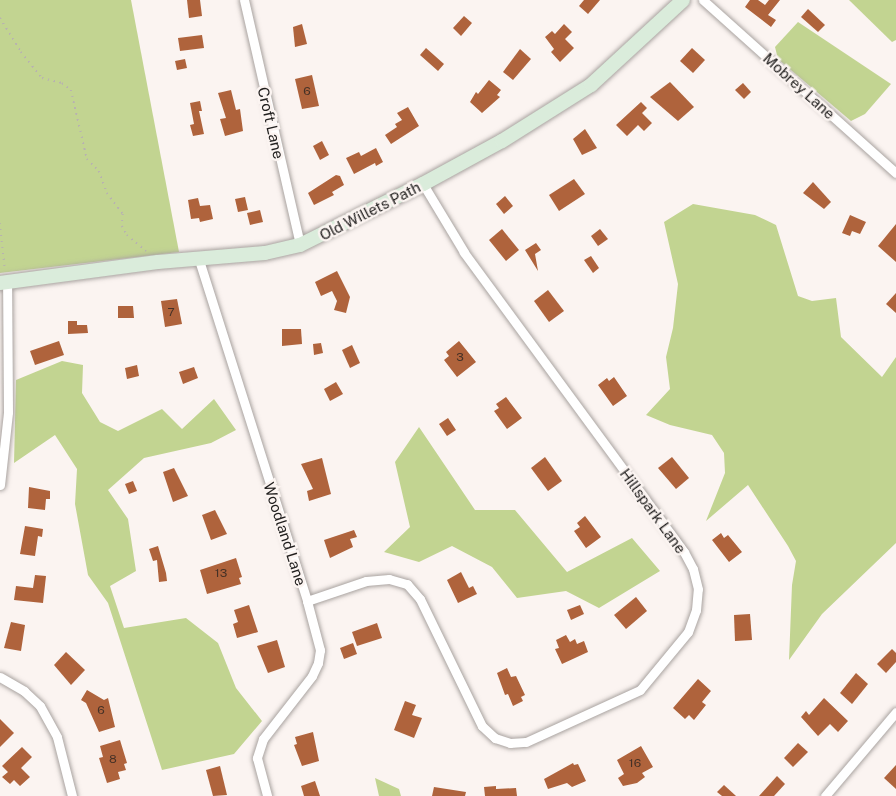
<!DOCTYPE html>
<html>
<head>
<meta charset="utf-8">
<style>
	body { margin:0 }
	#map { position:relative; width:896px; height:796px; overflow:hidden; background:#fbf4f1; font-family:"Public Sans",sans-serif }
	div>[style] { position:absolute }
	.green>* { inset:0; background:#c2d491 }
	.building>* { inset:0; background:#af633c }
	.path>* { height:1.5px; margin-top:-0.75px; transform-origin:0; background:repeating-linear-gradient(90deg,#b8b2b0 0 1.5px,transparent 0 6px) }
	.roads { filter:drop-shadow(0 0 2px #a9a3a0) drop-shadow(0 0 2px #a9a3a0) }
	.street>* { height:9px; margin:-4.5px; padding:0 4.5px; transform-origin:4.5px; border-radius:4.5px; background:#fff }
	.secondary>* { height:14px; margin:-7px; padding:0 7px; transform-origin:7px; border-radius:7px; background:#daecdb }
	span { translate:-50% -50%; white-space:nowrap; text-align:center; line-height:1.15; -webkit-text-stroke:5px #fbf4f1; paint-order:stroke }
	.number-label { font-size:12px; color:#453126 }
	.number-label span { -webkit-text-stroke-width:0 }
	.street-label { font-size:15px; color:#22201f }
</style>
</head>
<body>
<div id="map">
	<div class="green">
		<i style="clip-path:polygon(0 0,131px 0,179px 252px,0 273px)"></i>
		<i style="clip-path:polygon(849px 0,896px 0,896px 40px,892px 42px)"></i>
		<i style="clip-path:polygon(798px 22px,891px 84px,865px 114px,851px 121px,778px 59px,775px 47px)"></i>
		<i style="clip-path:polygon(693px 204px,755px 215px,776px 225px,798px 296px,812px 301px,836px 298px,841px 337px,882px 377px,896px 357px,896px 543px,822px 614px,789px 660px,792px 585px,796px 561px,788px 546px,748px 485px,706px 521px,725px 473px,724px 453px,712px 435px,670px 425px,646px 415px,670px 389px,666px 357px,673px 328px,678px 284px,664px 222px)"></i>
		<i style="clip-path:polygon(62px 361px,83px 365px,82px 393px,100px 422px,118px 431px,162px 409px,182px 429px,214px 399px,236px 430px,211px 443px,144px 458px,108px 490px,128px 519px,136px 571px,110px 586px,124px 628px,186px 618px,218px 643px,236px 688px,262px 721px,234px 754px,162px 770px,108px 603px,88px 575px,75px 504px,77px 469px,55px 435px,14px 463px,16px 380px)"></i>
		<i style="clip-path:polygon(419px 427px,475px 510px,515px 510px,567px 572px,632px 538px,660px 571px,599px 608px,566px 591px,517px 598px,492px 567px,452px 546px,419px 562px,384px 552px,410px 527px,395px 462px)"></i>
		<i style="clip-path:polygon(375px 778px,399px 789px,401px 796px,379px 796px)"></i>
	</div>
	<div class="building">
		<i style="clip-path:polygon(187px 0,200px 0,202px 16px,189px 18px)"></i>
		<i style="clip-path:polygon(584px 0,600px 0,588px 14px,579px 6px)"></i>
		<i style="clip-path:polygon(750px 0,758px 0,765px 5px,769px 0,780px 0,768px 15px,776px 20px,771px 27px,745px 7px)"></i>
		<i style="clip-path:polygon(808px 9px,825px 25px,818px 32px,801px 17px)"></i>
		<i style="clip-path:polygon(464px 16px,472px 23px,461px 36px,453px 28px)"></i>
		<i style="clip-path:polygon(302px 24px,307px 44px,295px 47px,293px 27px)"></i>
		<i style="clip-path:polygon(564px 24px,572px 32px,565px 39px,574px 48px,560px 62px,551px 52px,554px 49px,545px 37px,552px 31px,555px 34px)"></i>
		<i style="clip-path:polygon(202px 35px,204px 48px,180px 51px,178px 38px)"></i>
		<i style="clip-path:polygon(426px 48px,444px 64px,438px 71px,420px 55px)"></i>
		<i style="clip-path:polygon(692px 48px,705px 60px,693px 73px,680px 61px)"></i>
		<i style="clip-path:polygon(520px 49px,531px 59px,513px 80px,503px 72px)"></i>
		<i style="clip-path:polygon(185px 59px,187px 68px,177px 70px,175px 61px)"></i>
		<i style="clip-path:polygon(312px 75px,319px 106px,302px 109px,295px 79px)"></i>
		<i style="clip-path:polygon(489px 80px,501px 90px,497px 95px,500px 97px,482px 113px,470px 102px,476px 92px,478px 94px)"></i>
		<i style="clip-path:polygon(670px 82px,694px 107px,678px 121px,650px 97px)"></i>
		<i style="clip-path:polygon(743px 83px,751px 92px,744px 99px,735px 90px)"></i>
		<i style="clip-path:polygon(231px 90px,236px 110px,240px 109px,243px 131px,225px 136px,220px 119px,226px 118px,218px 93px)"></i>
		<i style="clip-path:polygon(200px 101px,202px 111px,199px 111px,204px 134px,193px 136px,190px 125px,194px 124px,190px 103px)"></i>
		<i style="clip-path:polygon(641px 102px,647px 108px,642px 113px,652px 123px,644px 131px,638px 125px,627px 136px,616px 125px)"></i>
		<i style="clip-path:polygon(408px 107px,419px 126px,391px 144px,385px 135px,397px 127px,395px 124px,402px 120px,397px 113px)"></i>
		<i style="clip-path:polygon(585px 129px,597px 148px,582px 155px,573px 139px)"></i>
		<i style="clip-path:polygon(322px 141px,329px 155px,320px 160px,313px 146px)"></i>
		<i style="clip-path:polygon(376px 148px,383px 162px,376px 166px,375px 163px,354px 174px,346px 158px,359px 152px,361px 156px)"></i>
		<i style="clip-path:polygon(336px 175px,340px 176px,344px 185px,332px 192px,334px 195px,314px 205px,308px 193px)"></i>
		<i style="clip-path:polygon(574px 179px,585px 194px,559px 211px,549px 195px)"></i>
		<i style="clip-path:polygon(813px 182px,831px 202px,824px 209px,803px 193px)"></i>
		<i style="clip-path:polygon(505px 196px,513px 206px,504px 214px,496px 204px)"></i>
		<i style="clip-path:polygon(245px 197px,248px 210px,238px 212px,235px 199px)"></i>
		<i style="clip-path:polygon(198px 198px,200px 206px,210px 205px,213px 219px,200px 222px,199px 218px,191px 219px,188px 200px)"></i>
		<i style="clip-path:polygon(260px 210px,263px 222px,250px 225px,247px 213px)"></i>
		<i style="clip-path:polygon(850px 215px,866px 222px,860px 234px,852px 231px,850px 236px,842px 233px)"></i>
		<i style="clip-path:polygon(896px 224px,896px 262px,878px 246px)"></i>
		<i style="clip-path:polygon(502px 229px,519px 250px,506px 261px,489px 240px)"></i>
		<i style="clip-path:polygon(600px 229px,608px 239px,598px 246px,591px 236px)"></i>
		<i style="clip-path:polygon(536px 243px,541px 250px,535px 254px,538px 271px,525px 250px)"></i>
		<i style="clip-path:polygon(591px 256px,599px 268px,593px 273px,584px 260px)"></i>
		<i style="clip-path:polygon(337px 271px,350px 297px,346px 313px,334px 310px,337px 301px,332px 291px,321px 296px,315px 282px)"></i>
		<i style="clip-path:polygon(548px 290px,564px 311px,549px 322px,534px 301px)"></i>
		<i style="clip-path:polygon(896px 293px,896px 313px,886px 304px)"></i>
		<i style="clip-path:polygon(177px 299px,182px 324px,165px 327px,161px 301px)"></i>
		<i style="clip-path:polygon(118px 306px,133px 306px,134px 318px,118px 318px)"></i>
		<i style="clip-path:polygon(68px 321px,77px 321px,77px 325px,87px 325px,88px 333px,68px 334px)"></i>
		<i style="clip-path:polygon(282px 329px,301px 329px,302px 344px,282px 346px)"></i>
		<i style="clip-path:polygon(59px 341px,64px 355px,35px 365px,30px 351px)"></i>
		<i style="clip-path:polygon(459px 341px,476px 362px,457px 377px,444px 360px,449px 356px,446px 352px)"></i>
		<i style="clip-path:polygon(321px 343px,323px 353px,314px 355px,313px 344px)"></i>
		<i style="clip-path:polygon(352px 345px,360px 363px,350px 368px,342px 350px)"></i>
		<i style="clip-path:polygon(137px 365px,139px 376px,127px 379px,125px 368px)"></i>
		<i style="clip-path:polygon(194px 367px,198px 378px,183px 384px,179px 372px)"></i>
		<i style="clip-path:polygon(614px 377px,627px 396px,613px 406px,598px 385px,607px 378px,609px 381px)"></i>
		<i style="clip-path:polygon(336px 382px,343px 394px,330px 401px,324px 389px)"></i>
		<i style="clip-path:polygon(506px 397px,522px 418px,507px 429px,494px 411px,499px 408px,496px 404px)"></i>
		<i style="clip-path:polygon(448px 418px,456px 430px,447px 436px,439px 424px)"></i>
		<i style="clip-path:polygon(545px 457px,562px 481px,548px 491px,531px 468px)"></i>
		<i style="clip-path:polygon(672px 457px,689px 478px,676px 489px,658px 468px)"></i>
		<i style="clip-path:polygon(322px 458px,331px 494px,309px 501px,307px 491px,313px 489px,301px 464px)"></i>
		<i style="clip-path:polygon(174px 468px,188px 496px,173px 502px,163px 472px)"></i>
		<i style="clip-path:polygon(133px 481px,137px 491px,129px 494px,125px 484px)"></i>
		<i style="clip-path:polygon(29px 487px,50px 491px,50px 499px,46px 499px,45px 510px,28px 508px)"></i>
		<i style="clip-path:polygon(215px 510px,227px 534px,211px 540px,202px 515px)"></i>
		<i style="clip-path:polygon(585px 516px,601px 537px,586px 548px,574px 531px,580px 527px,577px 523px)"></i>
		<i style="clip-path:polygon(25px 526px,43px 529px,42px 537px,38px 536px,35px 556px,20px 554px)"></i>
		<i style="clip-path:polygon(354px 530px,357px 537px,350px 539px,353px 547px,330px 558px,324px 540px)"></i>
		<i style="clip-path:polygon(721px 533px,724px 538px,728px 535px,742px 552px,729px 562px,712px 540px)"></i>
		<i style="clip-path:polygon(158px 546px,166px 573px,167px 581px,159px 582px,157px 560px,153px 561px,149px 549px)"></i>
		<i style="clip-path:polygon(236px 558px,242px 577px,239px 578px,241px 584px,207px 594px,200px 570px)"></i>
		<i style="clip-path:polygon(461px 572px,469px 588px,473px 586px,477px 594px,458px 603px,447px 580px)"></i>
		<i style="clip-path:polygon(35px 575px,46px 576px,43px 603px,14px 600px,16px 586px,33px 588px)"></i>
		<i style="clip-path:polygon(636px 597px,647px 611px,626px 629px,614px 615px)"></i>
		<i style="clip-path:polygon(249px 605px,258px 632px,237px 638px,233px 624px,238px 622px,234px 610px)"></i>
		<i style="clip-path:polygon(580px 605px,584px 614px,571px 620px,567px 610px)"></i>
		<i style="clip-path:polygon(750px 614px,752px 640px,735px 641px,734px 615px)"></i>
		<i style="clip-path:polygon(11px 622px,25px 625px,21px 651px,4px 648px)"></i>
		<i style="clip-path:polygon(377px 623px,382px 638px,357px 646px,352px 632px)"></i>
		<i style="clip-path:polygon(566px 635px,570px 642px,575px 639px,577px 644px,584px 641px,588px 652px,562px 664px,555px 649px,559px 648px,556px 640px)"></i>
		<i style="clip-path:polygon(277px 640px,285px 667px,268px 673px,257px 646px)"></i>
		<i style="clip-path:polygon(353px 643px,357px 654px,344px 659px,340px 648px)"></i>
		<i style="clip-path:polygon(892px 649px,896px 653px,896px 662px,886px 673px,877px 664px)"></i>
		<i style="clip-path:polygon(66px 652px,85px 670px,71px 685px,54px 665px)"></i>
		<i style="clip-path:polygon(507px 668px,511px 677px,516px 676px,525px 695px,521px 697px,523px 701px,513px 706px,508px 694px,505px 695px,497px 673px)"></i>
		<i style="clip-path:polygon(856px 673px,868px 684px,852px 704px,840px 693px)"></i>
		<i style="clip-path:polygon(698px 679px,711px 691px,702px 702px,706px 705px,694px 720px,689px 715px,685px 719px,673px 708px)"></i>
		<i style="clip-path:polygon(87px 690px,104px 700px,108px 698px,115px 727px,99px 732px,86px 703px,81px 700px)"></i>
		<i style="clip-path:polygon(824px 698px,848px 721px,838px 732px,830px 724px,818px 736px,801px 717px,806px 711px,809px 715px)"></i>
		<i style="clip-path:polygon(405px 701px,416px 705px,412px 715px,422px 718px,414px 738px,394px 730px)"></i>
		<i style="clip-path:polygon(0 719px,14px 733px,0 747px)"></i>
		<i style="clip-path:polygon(313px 732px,319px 761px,302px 766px,294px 745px,297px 744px,295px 737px)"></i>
		<i style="clip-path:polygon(120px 740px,127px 763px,124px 764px,126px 770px,118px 772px,120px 779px,107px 783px,99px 758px,103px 757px,100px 746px)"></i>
		<i style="clip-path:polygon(798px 743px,808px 752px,793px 767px,784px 758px)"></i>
		<i style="clip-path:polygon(641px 746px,653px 767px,642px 773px,645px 777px,637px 783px,623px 786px,618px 778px,624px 774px,617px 760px)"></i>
		<i style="clip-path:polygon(22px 747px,32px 757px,21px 768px,30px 777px,20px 786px,14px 780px,10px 784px,2px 777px,8px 772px,2px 766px)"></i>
		<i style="clip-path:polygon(573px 763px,574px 765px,578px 764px,586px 781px,572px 787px,567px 783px,548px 789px,544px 779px)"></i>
		<i style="clip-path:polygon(896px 765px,896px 789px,884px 778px)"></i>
		<i style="clip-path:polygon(220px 766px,227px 795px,213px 796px,206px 770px)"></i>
		<i style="clip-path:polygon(777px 776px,785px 784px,774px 796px,759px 796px)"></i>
		<i style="clip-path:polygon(315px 781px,320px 796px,304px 796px,301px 786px)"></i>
		<i style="clip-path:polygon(724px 785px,736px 796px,722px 796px,717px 792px)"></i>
		<i style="clip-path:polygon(496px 786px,496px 789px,516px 788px,517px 796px,485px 796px,484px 787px)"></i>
		<i style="clip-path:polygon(434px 787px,466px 792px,465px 796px,432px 796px)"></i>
	</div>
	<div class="path">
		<i style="left:0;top:18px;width:40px;rotate:58deg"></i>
		<i style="left:21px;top:52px;width:33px;rotate:51deg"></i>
		<i style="left:42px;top:78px;width:21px;rotate:14deg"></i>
		<i style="left:62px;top:83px;width:11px;rotate:38deg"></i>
		<i style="left:71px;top:90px;width:71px;rotate:76.9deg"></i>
		<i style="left:87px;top:159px;width:17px;rotate:45deg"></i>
		<i style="left:99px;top:171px;width:23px;rotate:70deg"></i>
		<i style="left:107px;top:193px;width:26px;rotate:53deg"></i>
		<i style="left:123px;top:214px;width:12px;rotate:95deg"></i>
		<i style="left:122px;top:226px;width:10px;rotate:61deg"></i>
		<i style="left:127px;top:235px;width:25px;rotate:40deg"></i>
		<i style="left:0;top:223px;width:47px;rotate:83.9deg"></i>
	</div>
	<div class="roads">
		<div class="street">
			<i style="left:244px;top:0;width:251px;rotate:77.1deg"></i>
			<i style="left:703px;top:0;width:259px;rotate:41.9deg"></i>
			<i style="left:199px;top:260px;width:358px;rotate:72.4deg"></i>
			<i style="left:307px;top:601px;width:51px;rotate:75.1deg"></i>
			<i style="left:320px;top:650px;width:13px;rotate:99deg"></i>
			<i style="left:318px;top:663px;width:14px;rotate:115deg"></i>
			<i style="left:312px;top:676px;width:80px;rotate:127.9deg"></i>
			<i style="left:263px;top:739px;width:20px;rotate:108deg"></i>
			<i style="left:257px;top:758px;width:39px;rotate:75deg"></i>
			<i style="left:0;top:485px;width:73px;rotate:-83.7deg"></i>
			<i style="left:8px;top:412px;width:131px;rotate:-90.4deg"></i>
			<i style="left:307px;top:601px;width:62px;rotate:-18.7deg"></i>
			<i style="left:366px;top:581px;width:23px;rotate:-5deg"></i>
			<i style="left:389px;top:579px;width:19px;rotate:16deg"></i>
			<i style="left:407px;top:584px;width:20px;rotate:49deg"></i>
			<i style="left:420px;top:599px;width:141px;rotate:64deg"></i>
			<i style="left:482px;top:726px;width:18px;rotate:43deg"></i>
			<i style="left:495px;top:738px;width:16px;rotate:18deg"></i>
			<i style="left:510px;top:743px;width:16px;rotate:-4deg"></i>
			<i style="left:526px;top:742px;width:125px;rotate:-24.5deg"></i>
			<i style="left:640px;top:690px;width:75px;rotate:-50.4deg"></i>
			<i style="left:688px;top:632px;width:23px;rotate:-70deg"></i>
			<i style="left:696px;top:610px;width:21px;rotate:-85deg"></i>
			<i style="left:698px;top:589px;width:21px;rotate:-104deg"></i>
			<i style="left:693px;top:569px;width:19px;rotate:-118deg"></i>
			<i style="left:684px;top:552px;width:372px;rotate:-126.3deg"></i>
			<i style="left:464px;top:252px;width:79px;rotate:-121.1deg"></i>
			<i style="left:0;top:677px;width:28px;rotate:30deg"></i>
			<i style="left:24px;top:691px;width:22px;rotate:43deg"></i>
			<i style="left:40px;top:706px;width:35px;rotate:61deg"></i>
			<i style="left:57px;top:737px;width:61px;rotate:75.7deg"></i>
			<i style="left:825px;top:796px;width:110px;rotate:-49.8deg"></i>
		</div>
		<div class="secondary">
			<i style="left:0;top:283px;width:159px;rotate:-7.6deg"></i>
			<i style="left:158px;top:262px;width:107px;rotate:-4.8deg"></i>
			<i style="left:265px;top:253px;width:36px;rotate:-13deg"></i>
			<i style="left:300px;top:245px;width:137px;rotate:-26.4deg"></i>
			<i style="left:423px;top:184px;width:90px;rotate:-28.6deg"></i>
			<i style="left:502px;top:141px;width:105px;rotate:-32.2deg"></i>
			<i style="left:591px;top:85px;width:125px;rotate:-42.7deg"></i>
		</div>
	</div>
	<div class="number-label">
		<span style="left:307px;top:92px">6</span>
		<span style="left:171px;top:313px">7</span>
		<span style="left:460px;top:358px">3</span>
		<span style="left:221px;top:574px">13</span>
		<span style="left:101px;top:711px">6</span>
		<span style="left:113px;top:760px">8</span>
		<span style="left:635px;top:764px">16</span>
	</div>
	<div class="street-label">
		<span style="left:799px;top:86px;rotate:42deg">Mobrey Lane</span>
		<span style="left:271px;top:123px;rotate:77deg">Croft Lane</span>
		<span style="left:370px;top:211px;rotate:-27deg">Old Willets Path</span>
		<span style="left:653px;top:511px;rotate:54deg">Hillspark Lane</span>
		<span style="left:285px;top:534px;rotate:72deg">Woodland Lane</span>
	</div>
</div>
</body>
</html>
